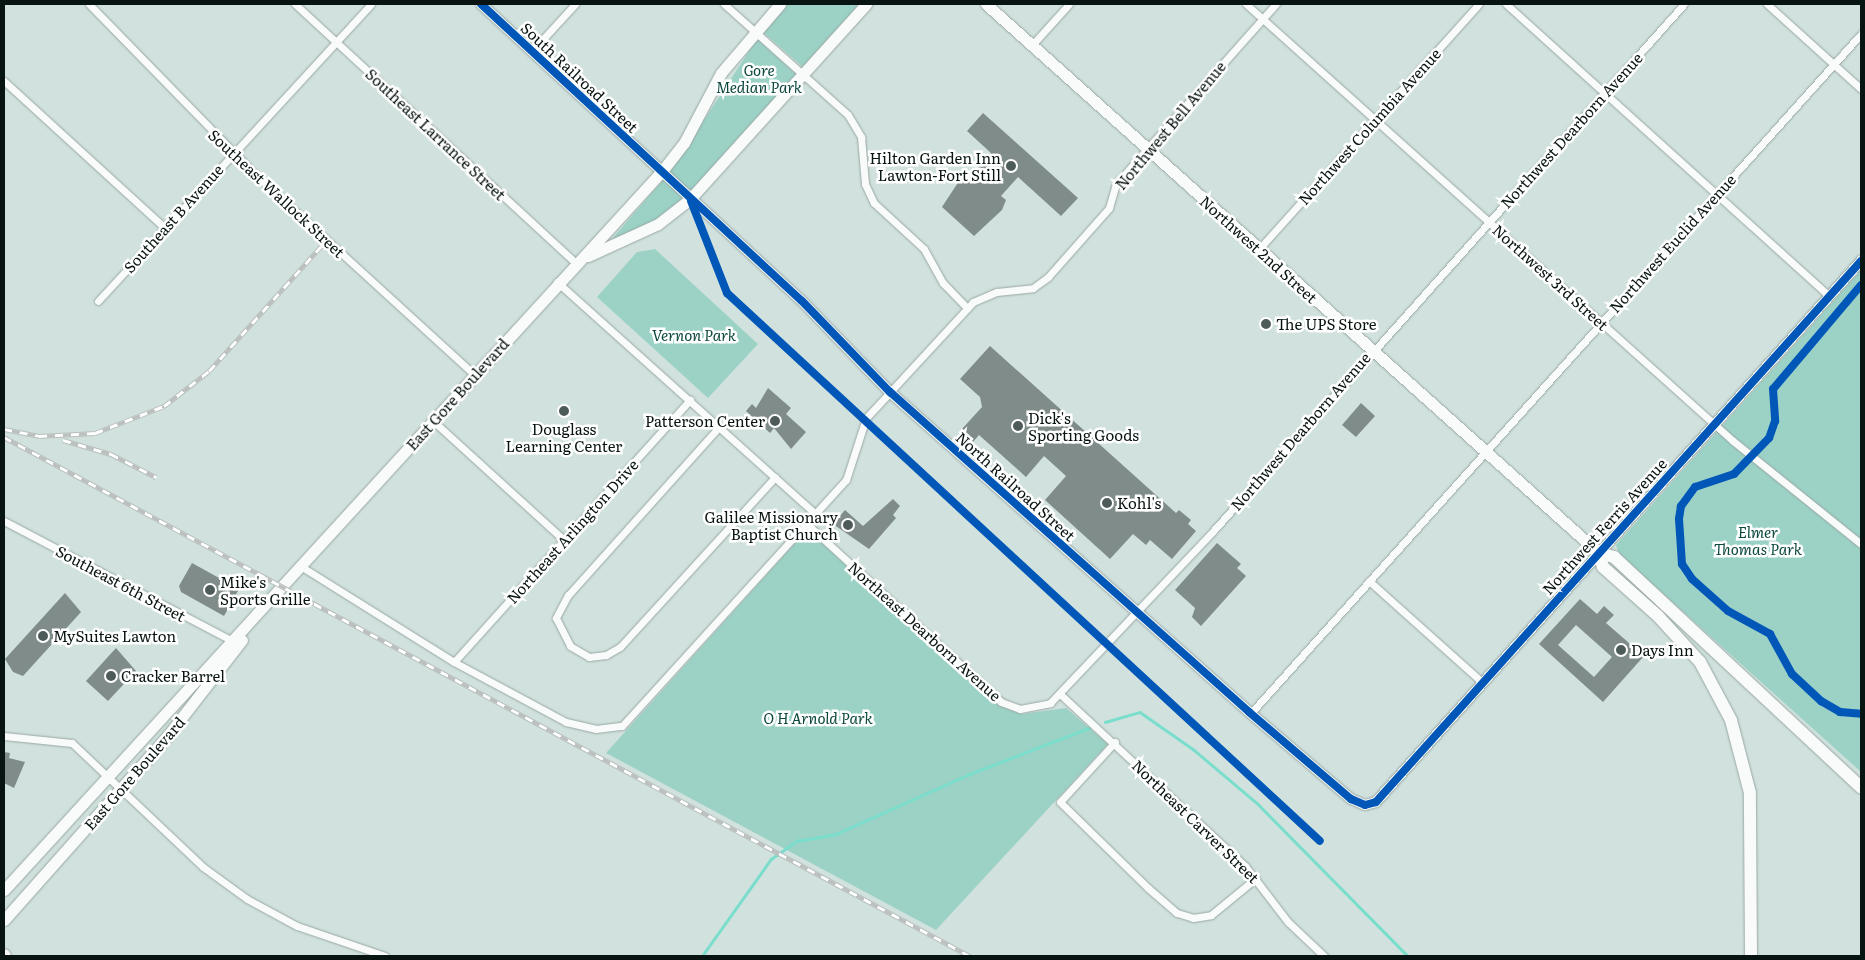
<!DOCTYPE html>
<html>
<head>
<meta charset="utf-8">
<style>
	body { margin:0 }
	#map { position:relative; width:1865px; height:960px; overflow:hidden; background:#d1e2de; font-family:Literata,serif }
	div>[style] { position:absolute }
	.green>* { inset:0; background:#9cd2c6 }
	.stream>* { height:2.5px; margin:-1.25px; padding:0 1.25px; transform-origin:1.25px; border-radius:1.25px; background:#7bddcc }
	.building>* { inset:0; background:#7f8c89 }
	.roads { filter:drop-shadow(0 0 1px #9aa7a4) drop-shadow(0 0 1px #9aa7a4) }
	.street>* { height:7px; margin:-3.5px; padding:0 3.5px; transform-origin:3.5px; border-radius:3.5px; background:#f8fbfa }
	.secondary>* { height:10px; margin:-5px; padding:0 5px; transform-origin:5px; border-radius:5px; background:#f8fbfa }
	.primary>* { height:11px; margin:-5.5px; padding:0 5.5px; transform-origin:5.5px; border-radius:5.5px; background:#f8fbfa }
	.highway>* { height:12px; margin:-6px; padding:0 6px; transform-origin:6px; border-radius:6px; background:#f8fbfa }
	.rail>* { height:4.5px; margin-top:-2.25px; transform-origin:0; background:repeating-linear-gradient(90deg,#fff 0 8px,#bbc0bf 0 16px); box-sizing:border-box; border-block:1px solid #bbc0bf }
	.cycleway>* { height:8px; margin:-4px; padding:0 4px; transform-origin:4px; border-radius:4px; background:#0057b8 }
	.dots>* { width:14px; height:14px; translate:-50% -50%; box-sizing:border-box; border:2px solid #fff; border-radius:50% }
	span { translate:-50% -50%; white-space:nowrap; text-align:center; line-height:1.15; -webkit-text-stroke:5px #fff; paint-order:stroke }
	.park-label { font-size:15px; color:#0d483f; font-style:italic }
	.street-label { font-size:15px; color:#081412 }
	.poi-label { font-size:15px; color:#081412 }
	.right { translate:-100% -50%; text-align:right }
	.left { translate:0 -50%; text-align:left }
	.frame { position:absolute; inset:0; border:5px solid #081412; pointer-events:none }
</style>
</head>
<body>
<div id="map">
	<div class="green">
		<i style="clip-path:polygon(787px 4px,859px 4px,805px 69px,763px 32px)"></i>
		<i style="clip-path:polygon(757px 39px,797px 75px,693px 193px,670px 172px)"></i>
		<i style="clip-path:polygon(663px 180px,685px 199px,658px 220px,611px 240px)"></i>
		<i style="clip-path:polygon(655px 249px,758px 344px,708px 398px,597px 297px,637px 252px)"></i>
		<i style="clip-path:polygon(1861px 270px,1861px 772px,1619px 554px,1616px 545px)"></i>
		<i style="clip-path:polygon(804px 533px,812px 534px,996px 703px,1022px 714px,1066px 708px,1108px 744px,936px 930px,606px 753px)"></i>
	</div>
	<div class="stream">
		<i style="left:1105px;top:722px;width:36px;rotate:-16deg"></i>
		<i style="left:1140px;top:712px;width:65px;rotate:34.9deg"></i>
		<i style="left:1193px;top:749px;width:85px;rotate:40.2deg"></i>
		<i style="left:1258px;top:804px;width:214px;rotate:45.4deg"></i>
		<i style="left:702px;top:956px;width:119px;rotate:-54.6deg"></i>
		<i style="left:771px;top:859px;width:32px;rotate:-35deg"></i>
		<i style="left:797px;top:841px;width:40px;rotate:-10deg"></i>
		<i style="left:836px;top:834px;width:144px;rotate:-24.2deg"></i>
		<i style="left:967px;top:775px;width:131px;rotate:-21.1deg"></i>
	</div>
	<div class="building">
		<i style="clip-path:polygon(983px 113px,1078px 198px,1061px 216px,1018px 177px,1001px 196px,1006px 200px,1002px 210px,974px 236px,942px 207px,961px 178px,965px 182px,991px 153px,967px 131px)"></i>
		<i style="clip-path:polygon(990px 346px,1176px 513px,1179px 510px,1191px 520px,1188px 524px,1196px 531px,1172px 559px,1150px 540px,1146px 545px,1133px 534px,1110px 559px,1045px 500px,1066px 476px,1044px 456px,1026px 477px,979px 435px,973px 442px,961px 430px,982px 407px,980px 397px,960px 379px)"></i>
		<i style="clip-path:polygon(768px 388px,791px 408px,786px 414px,806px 432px,791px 449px,774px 428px,770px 433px,746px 411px,752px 404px,756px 408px)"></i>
		<i style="clip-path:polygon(1361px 403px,1375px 416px,1356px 437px,1342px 425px)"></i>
		<i style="clip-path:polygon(893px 499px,900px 506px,893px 515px,896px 518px,869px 549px,833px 524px,845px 510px,863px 526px)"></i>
		<i style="clip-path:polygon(1217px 543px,1241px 564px,1237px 568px,1246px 576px,1201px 626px,1192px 617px,1195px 608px,1175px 590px)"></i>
		<i style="clip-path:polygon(192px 563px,239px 589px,224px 616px,181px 592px,179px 586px)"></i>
		<i style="clip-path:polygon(65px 593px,81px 612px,23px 676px,13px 672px,5px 659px)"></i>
		<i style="clip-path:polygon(evenodd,1580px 599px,1597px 614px,1604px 606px,1614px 615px,1606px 623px,1644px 656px,1603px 702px,1539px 644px,1580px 599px,1576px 625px,1612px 657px,1594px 677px,1558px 645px,1576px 625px)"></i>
		<i style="clip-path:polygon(116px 648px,136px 671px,108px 701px,86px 681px)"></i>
		<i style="clip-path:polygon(4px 752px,10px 753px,9px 758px,25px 762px,14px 788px,4px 783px)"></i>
	</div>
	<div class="roads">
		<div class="street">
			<i style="left:89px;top:4px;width:243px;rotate:45.7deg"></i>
			<i style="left:259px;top:178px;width:291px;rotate:42.4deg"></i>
			<i style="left:295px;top:4px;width:384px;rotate:42.7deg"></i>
			<i style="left:724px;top:4px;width:166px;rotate:41.8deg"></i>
			<i style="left:848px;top:115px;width:26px;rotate:59deg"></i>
			<i style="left:861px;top:137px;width:47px;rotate:85.1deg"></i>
			<i style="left:865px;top:184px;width:21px;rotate:65deg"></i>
			<i style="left:874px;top:203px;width:68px;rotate:42.6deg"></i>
			<i style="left:924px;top:249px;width:39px;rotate:61deg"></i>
			<i style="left:943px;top:283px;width:35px;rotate:46deg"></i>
			<i style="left:1246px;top:4px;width:654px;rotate:41.9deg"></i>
			<i style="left:1733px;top:441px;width:164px;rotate:38.8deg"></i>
			<i style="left:1506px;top:4px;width:435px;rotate:42.1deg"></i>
			<i style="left:1767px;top:4px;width:127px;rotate:42.1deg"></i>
			<i style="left:1032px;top:45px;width:55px;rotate:-47.9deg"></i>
			<i style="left:532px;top:51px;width:64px;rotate:-47.5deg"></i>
			<i style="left:4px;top:81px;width:217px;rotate:42.4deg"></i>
			<i style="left:1259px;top:249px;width:329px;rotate:-48.1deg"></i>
			<i style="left:557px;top:282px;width:348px;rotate:41.9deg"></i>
			<i style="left:98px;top:301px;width:403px;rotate:-47.4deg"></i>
			<i style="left:432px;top:420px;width:180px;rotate:42.3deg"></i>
			<i style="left:719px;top:427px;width:226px;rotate:131.9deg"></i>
			<i style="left:568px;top:595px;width:26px;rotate:118deg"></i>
			<i style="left:556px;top:618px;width:31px;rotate:63deg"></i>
			<i style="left:570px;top:646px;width:22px;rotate:30deg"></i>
			<i style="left:589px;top:657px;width:17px;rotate:-7deg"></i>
			<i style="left:606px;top:655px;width:16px;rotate:-30deg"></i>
			<i style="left:620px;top:647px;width:230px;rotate:-47.6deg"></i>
			<i style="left:4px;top:521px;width:260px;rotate:27.7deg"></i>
			<i style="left:807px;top:524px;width:263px;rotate:42.5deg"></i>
			<i style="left:1001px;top:702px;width:20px;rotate:20deg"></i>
			<i style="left:1020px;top:709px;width:31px;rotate:-11deg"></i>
			<i style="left:1050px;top:703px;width:238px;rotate:-46.5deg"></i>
			<i style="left:1214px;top:530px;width:705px;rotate:-48.22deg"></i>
			<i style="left:302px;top:567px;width:179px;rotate:32deg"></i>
			<i style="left:454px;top:662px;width:127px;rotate:28.2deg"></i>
			<i style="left:566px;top:722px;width:31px;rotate:13deg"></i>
			<i style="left:596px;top:729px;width:26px;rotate:-7deg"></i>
			<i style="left:622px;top:726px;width:333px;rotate:-47.7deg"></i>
			<i style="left:846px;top:480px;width:65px;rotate:-72.1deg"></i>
			<i style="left:866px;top:418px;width:35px;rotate:-47deg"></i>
			<i style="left:890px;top:392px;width:122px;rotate:-47.3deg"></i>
			<i style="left:973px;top:302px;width:26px;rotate:-23deg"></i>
			<i style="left:997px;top:292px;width:36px;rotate:-6deg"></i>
			<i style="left:1033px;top:288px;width:19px;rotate:-36deg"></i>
			<i style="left:1048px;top:277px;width:92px;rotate:-48.5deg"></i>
			<i style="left:1109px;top:208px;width:25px;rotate:-74deg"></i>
			<i style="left:1116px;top:184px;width:241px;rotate:-48.4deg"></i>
			<i style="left:1369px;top:581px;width:153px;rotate:41.8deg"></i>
			<i style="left:454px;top:662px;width:353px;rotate:-48deg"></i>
			<i style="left:1060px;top:694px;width:253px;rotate:42.9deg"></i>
			<i style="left:1245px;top:866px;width:71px;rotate:52.5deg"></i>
			<i style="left:1288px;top:922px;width:50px;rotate:43.4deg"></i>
			<i style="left:1250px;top:714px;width:914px;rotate:-48.06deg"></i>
			<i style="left:4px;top:736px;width:68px;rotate:5.9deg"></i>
			<i style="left:72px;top:743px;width:180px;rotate:43.4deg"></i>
			<i style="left:203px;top:867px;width:54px;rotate:36deg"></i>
			<i style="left:247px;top:899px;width:57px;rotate:28.4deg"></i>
			<i style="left:297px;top:926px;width:93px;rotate:18.8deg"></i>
			<i style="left:1115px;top:742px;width:81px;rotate:132.5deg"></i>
			<i style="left:1060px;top:802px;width:123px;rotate:44.3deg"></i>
			<i style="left:1148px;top:888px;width:38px;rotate:41deg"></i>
			<i style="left:1177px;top:913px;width:17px;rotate:17deg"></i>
			<i style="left:1193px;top:918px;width:18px;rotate:-9deg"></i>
			<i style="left:1211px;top:915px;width:58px;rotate:-39.4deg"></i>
		</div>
		<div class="secondary">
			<i style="left:481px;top:4px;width:437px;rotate:42.8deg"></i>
			<i style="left:802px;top:301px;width:127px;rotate:46deg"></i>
			<i style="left:890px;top:392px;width:481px;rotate:41.7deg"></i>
			<i style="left:1249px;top:712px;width:134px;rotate:40.5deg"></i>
			<i style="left:1351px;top:799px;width:15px;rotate:23deg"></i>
			<i style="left:1365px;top:805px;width:11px;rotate:-15deg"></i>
			<i style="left:1376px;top:802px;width:727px;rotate:-48.12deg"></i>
		</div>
		<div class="primary">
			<i style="left:986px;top:4px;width:823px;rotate:41.85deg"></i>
			<i style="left:588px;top:256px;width:77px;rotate:-24.6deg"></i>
			<i style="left:658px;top:224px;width:41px;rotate:-38deg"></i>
			<i style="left:690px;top:199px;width:263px;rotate:-47.9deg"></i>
			<i style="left:4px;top:890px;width:975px;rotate:-47.54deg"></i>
			<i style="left:662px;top:171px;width:36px;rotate:-52deg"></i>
			<i style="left:684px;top:143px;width:79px;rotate:-62.1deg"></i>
			<i style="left:721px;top:73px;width:91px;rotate:-49.5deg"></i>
			<i style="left:4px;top:920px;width:249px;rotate:-48.4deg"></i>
			<i style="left:169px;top:734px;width:119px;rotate:-52.2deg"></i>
		</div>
		<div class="highway">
			<i style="left:4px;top:955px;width:1px;rotate:45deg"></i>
			<i style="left:1751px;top:956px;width:163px;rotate:-90.4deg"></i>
			<i style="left:1750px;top:793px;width:75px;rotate:-104.6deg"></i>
			<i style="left:1731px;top:720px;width:66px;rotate:-118.1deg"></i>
			<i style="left:1700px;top:662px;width:62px;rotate:-132.4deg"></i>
			<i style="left:1658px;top:616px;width:74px;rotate:-138.3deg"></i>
			<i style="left:1603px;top:567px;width:15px;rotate:-106deg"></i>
			<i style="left:1599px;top:553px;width:16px;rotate:15deg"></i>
			<i style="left:1614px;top:557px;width:338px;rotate:43deg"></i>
		</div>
	</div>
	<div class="rail">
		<i style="left:4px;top:429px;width:36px;rotate:11deg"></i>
		<i style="left:39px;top:436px;width:56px;rotate:-3.1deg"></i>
		<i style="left:95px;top:433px;width:74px;rotate:-21.4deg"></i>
		<i style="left:164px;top:406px;width:57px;rotate:-37.9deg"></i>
		<i style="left:209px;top:371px;width:171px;rotate:-48.1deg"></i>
		<i style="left:4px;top:437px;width:1097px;rotate:28.25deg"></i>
		<i style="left:63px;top:440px;width:50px;rotate:16.3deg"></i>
		<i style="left:111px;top:454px;width:51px;rotate:27.1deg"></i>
	</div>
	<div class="cycleway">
		<i style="left:481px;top:4px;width:437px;rotate:42.8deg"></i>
		<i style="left:802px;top:301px;width:127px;rotate:46deg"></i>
		<i style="left:890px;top:392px;width:481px;rotate:41.7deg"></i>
		<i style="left:1249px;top:712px;width:134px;rotate:40.5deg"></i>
		<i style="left:1351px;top:799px;width:15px;rotate:23deg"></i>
		<i style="left:1365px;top:805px;width:11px;rotate:-15deg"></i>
		<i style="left:1376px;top:802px;width:727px;rotate:-48.12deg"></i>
		<i style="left:691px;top:201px;width:99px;rotate:68.6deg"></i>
		<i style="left:727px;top:293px;width:807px;rotate:42.74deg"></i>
		<i style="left:1861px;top:285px;width:136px;rotate:130.2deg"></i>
		<i style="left:1773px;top:389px;width:32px;rotate:86deg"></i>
		<i style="left:1775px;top:421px;width:18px;rotate:109deg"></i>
		<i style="left:1769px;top:438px;width:50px;rotate:134.2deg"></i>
		<i style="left:1734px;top:474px;width:41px;rotate:161.6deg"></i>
		<i style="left:1695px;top:487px;width:24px;rotate:126deg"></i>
		<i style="left:1681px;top:506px;width:13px;rotate:99deg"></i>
		<i style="left:1679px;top:519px;width:45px;rotate:86.2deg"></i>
		<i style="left:1682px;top:564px;width:18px;rotate:56deg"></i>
		<i style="left:1692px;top:579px;width:48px;rotate:41.6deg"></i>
		<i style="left:1728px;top:611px;width:48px;rotate:28.7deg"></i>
		<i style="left:1770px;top:634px;width:46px;rotate:61.2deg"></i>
		<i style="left:1792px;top:674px;width:40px;rotate:43deg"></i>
		<i style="left:1821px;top:701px;width:22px;rotate:30deg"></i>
		<i style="left:1840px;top:712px;width:21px;rotate:5deg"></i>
	</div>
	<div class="dots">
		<i style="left:1011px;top:166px;background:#4e5c59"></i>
		<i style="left:1266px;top:324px;background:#4e5c59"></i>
		<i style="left:564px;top:411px;background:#4e5c59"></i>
		<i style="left:775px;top:421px;background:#4e5c59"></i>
		<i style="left:1018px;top:426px;background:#4e5c59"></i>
		<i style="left:1107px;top:503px;background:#4e5c59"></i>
		<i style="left:848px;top:525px;background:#4e5c59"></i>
		<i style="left:210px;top:590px;background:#4e5c59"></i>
		<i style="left:43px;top:636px;background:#4e5c59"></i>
		<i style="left:1621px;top:650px;background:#4e5c59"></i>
		<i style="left:111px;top:676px;background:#4e5c59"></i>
	</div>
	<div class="park-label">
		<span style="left:759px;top:78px">Gore<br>Median Park</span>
		<span style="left:694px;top:335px">Vernon Park</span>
		<span style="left:1758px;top:540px">Elmer<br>Thomas Park</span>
		<span style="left:818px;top:718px">O H Arnold Park</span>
	</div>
	<div class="street-label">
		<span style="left:580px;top:77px;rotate:43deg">South Railroad Street</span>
		<span style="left:1170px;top:125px;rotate:-50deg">Northwest Bell Avenue</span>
		<span style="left:1369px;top:126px;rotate:-48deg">Northwest Columbia Avenue</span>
		<span style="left:1571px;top:130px;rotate:-48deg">Northwest Dearborn Avenue</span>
		<span style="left:436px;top:134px;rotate:43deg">Southeast Larrance Street</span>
		<span style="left:277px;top:193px;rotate:43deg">Southeast Wallock Street</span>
		<span style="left:173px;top:218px;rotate:-48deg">Southeast B Avenue</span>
		<span style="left:1672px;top:243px;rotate:-48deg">Northwest Euclid Avenue</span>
		<span style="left:1259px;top:249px;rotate:42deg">Northwest 2nd Street</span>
		<span style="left:1551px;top:277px;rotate:42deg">Northwest 3rd Street</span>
		<span style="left:457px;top:394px;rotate:-48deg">East Gore Boulevard</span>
		<span style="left:1300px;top:431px;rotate:-49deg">Northwest Dearborn Avenue</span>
		<span style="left:1016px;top:486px;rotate:42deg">North Railroad Street</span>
		<span style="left:1604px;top:526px;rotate:-48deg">Northwest Ferris Avenue</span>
		<span style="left:572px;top:531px;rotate:-48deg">Northeast Arlington Drive</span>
		<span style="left:121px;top:583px;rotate:28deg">Southeast 6th Street</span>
		<span style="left:925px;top:631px;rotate:42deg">Northeast Dearborn Avenue</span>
		<span style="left:134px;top:773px;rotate:-49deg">East Gore Boulevard</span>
		<span style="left:1196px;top:821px;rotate:44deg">Northeast Carver Street</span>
	</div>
	<div class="poi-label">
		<span class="right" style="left:1001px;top:166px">Hilton Garden Inn<br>Lawton-Fort Still</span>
		<span class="left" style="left:1276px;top:324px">The UPS Store</span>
		<span class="left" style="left:1028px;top:426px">Dick's<br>Sporting Goods</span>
		<span class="right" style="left:765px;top:421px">Patterson Center</span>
		<span style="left:564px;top:437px">Douglass<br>Learning Center</span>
		<span class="left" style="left:1117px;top:503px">Kohl's</span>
		<span class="right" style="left:838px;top:525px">Galilee Missionary<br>Baptist Church</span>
		<span class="left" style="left:220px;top:590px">Mike's<br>Sports Grille</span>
		<span class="left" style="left:53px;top:636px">MySuites Lawton</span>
		<span class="left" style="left:1631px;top:650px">Days Inn</span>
		<span class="left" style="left:121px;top:676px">Cracker Barrel</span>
	</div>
	<div class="frame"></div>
</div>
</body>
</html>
